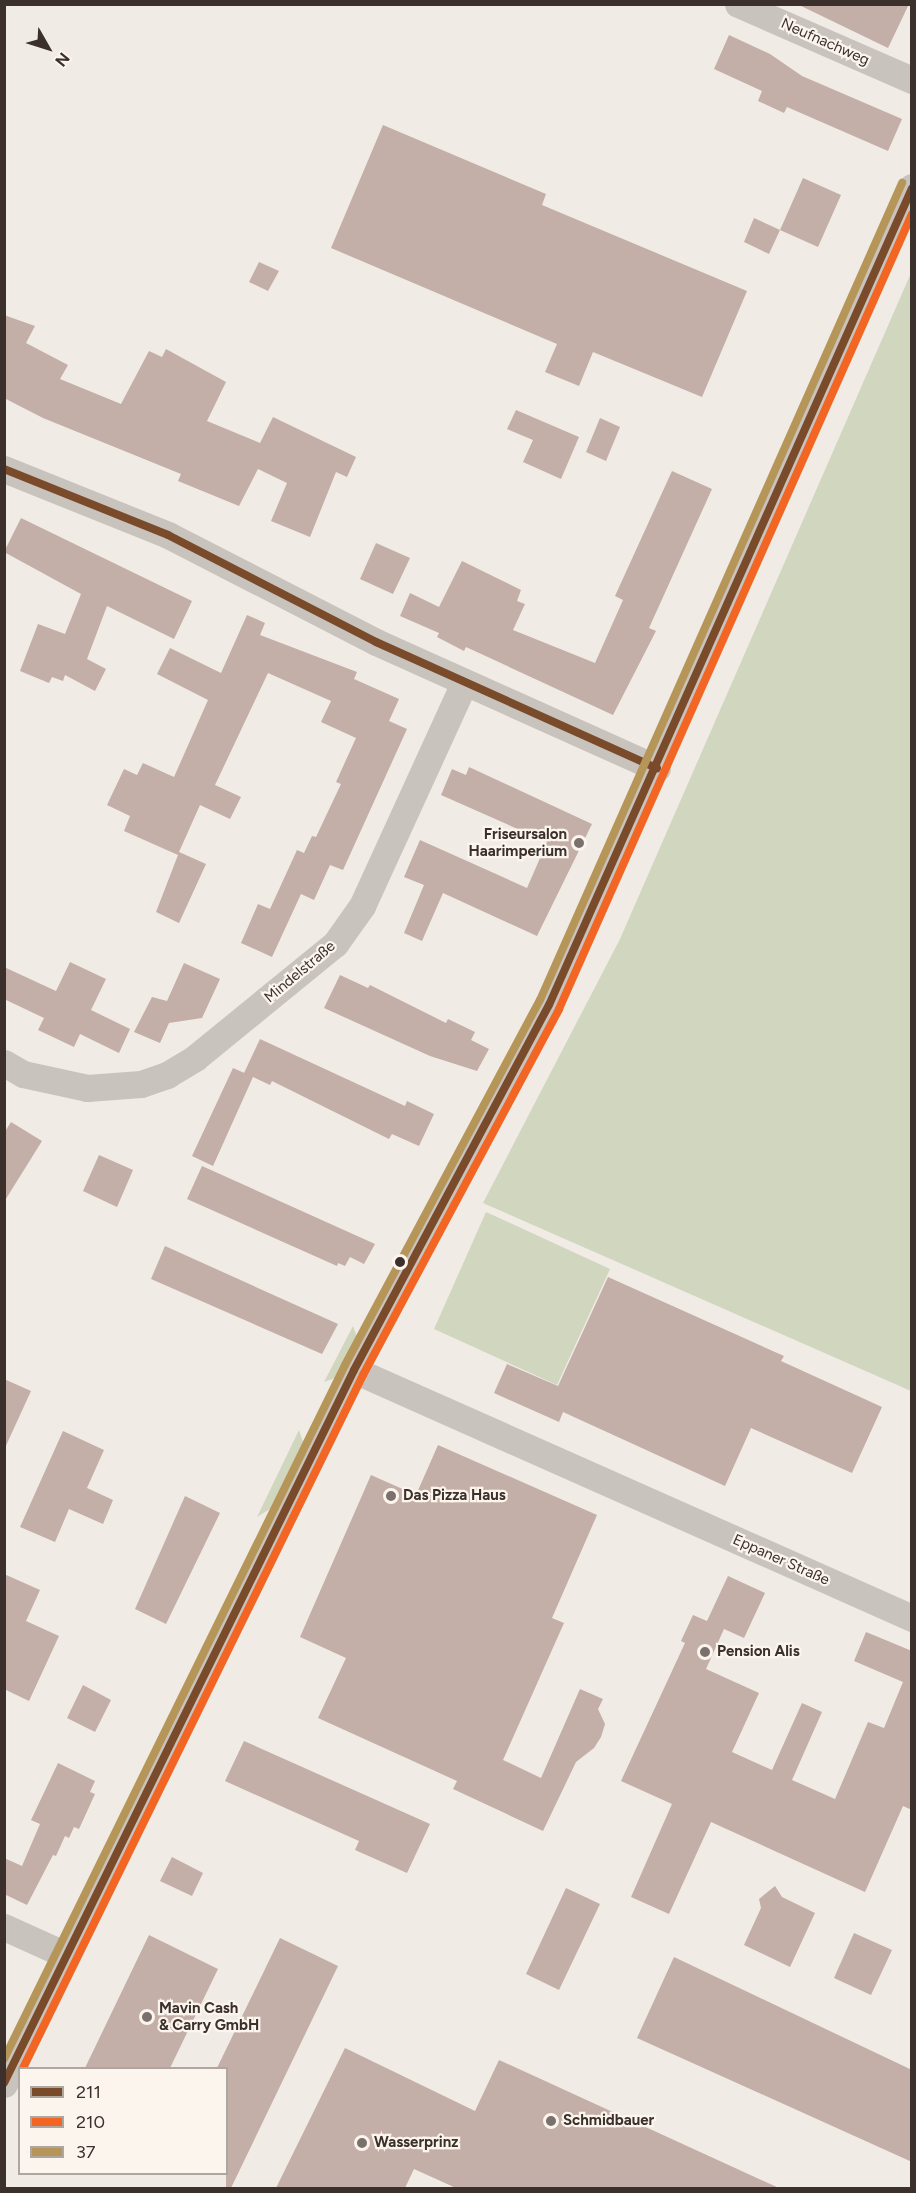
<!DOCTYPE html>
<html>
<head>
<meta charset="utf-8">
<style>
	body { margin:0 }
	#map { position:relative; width:916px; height:2193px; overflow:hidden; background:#f0ebe5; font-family:Figtree,sans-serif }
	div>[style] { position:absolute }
	.green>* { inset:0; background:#d1d6bf }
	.building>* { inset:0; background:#c3afa7 }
	.minor>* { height:27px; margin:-13.5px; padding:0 13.5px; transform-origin:13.5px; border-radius:13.5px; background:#c9c3be }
	.bus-1>* { height:8px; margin:-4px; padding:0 4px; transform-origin:4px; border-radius:4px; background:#7a4b2a }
	.bus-2>* { height:8px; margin:-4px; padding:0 4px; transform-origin:4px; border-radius:4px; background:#f26522 }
	.bus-3>* { height:8px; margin:-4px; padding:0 4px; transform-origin:4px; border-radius:4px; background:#b69658 }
	.dots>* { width:16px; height:16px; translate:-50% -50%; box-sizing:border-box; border:3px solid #fbf5ee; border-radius:50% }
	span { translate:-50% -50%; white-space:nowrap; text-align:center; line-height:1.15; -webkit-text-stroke:4.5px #fbf5ee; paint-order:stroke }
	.street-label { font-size:15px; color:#3b302b }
	.poi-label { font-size:15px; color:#3b302b; font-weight:700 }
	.right { translate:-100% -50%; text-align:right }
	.left { translate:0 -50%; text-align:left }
	.frame { position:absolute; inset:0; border:6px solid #3b302b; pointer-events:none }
	.legend { position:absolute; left:18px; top:2067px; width:210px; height:108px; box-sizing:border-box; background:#fbf5ee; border:2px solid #aea6a0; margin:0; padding:8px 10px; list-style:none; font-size:18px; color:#3b302b }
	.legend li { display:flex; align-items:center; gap:12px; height:30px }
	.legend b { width:30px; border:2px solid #aea6a0 }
	.north { position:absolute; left:18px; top:18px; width:60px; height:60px; -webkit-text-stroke:4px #fbf5ee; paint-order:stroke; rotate:129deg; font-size:16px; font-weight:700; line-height:24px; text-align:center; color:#3b302b }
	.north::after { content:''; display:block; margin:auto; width:21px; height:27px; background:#3b302b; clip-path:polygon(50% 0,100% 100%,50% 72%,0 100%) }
</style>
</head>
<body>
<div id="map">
	<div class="green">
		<i style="clip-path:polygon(911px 273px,911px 1391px,483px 1203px,620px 939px)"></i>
		<i style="clip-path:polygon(486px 1212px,610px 1269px,557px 1385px,434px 1329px)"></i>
		<i style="clip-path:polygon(353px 1326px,357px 1337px,335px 1378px,324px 1382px)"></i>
		<i style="clip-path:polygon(299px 1430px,303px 1442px,270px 1509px,257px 1517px)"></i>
	</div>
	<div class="building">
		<i style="clip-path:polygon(797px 4px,909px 4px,888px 48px)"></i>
		<i style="clip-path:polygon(729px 35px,770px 54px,802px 76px,902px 119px,888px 151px,787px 107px,784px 113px,758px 101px,762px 91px,714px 69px)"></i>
		<i style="clip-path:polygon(383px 125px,546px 194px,542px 205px,747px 291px,702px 397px,593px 352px,579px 386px,545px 372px,557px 344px,331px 248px)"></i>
		<i style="clip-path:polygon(803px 178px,841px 195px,818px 247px,780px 230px)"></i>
		<i style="clip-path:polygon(754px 218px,780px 230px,769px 254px,744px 242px)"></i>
		<i style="clip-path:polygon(259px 262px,279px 271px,268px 291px,249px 282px)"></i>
		<i style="clip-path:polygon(4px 315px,35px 326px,26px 343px,68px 365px,60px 379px,121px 404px,149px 351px,162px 357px,166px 349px,226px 382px,207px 421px,260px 443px,273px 417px,356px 457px,347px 477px,336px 472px,310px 537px,271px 521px,287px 483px,258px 469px,239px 506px,178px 481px,181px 474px,43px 418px,4px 398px)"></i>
		<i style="clip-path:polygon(516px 410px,579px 437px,561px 479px,523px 462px,533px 440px,507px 429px)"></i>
		<i style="clip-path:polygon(600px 418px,620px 427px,606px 461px,586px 452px)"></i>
		<i style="clip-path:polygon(672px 471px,712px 489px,649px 628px,656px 631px,613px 715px,466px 647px,464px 651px,437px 637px,439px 633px,400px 616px,410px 593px,439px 607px,462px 561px,521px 590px,517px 601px,525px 604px,513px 630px,595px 663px,623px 600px,615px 596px)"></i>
		<i style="clip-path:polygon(21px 518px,192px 601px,174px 639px,107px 606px,87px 659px,106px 669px,95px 691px,65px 675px,63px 681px,52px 677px,49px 683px,20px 671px,38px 624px,65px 634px,81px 594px,4px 552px)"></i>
		<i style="clip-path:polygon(376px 543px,410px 558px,393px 594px,360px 579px)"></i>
		<i style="clip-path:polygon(247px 615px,265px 623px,260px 635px,357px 672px,354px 679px,399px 699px,389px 721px,407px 729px,343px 870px,330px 865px,314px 900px,301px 894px,272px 957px,241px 943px,258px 904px,270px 909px,297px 850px,304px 853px,312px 836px,316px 837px,341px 784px,336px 782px,356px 738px,321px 722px,331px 701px,268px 673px,215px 785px,241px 797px,230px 819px,200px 805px,179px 852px,206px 864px,179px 923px,156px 912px,178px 855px,124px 831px,130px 816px,107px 805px,124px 769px,137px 775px,143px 763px,174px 777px,208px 700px,157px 674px,170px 648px,221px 673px)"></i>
		<i style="clip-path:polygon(469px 767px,592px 824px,537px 936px,443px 893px,422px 941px,404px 933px,424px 885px,404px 877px,420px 840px,527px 888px,547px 842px,441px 795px,452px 769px,466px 775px)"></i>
		<i style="clip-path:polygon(70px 962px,106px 979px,91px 1010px,130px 1029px,119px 1053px,80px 1034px,74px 1047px,38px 1030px,44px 1018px,4px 999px,4px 967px,56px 991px)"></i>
		<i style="clip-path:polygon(184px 963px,220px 979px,202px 1018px,169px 1023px,160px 1043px,134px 1032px,152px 997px,167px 1001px)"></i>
		<i style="clip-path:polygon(340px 975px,368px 988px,370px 985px,446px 1023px,448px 1019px,475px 1032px,471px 1040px,489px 1049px,477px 1071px,430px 1056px,324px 1008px)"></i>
		<i style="clip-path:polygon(260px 1039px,405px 1106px,407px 1101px,434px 1114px,419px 1146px,392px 1134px,389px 1139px,272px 1081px,270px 1085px,253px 1077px,213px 1166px,192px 1156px,233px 1068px,249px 1075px,244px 1073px)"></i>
		<i style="clip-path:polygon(11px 1122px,42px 1141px,4px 1202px,4px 1133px)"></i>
		<i style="clip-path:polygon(99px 1155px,133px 1170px,117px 1207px,83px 1191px)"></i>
		<i style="clip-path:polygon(202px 1166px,375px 1244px,364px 1264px,350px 1257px,345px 1266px,338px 1263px,337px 1266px,187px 1199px)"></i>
		<i style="clip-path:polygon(165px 1246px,338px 1324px,322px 1354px,151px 1279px)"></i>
		<i style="clip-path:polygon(608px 1277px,784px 1356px,781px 1361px,882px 1407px,852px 1473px,751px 1428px,725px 1486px,563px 1412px,559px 1422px,494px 1393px,507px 1364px,558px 1386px)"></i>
		<i style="clip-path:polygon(4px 1379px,31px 1391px,4px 1450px)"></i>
		<i style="clip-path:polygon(63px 1431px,104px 1450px,87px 1488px,113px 1500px,103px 1524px,69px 1509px,55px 1542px,20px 1527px)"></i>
		<i style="clip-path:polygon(438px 1445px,597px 1515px,552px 1618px,564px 1623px,503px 1760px,541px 1778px,580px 1689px,603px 1699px,598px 1709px,605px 1724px,601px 1737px,594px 1748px,576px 1762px,543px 1831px,453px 1789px,457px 1781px,318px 1718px,346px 1658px,300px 1637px,371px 1475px,416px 1495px)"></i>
		<i style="clip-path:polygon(185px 1496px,220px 1513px,166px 1624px,135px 1609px)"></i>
		<i style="clip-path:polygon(4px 1574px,40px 1590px,26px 1621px,59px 1636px,29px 1701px,4px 1689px)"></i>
		<i style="clip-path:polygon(728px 1576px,765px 1593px,744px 1638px,724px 1629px,706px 1669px,759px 1693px,732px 1752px,772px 1770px,802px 1703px,822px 1712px,792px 1780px,835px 1799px,868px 1722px,884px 1728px,903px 1682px,854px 1661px,866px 1632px,912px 1651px,912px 1810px,903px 1806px,865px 1892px,711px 1822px,669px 1914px,631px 1897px,672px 1804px,621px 1781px,685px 1643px,681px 1641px,693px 1615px,707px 1621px)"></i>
		<i style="clip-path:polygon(83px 1685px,111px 1700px,95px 1732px,67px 1718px)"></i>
		<i style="clip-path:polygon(244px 1741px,430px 1824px,407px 1873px,355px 1850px,359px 1841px,225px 1781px)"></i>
		<i style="clip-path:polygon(58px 1763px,95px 1781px,90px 1792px,95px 1794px,79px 1829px,74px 1827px,69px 1838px,65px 1836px,56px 1856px,53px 1855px,27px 1905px,4px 1894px,4px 1858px,22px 1866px,40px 1824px,31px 1820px)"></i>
		<i style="clip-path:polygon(172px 1857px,203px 1873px,192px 1896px,160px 1881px)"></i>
		<i style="clip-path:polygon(775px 1886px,782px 1897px,815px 1913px,790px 1967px,744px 1945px,761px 1908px,759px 1899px)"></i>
		<i style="clip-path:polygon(566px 1888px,600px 1904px,559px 1990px,526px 1974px)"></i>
		<i style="clip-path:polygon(854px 1933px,892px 1950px,871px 1995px,834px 1978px)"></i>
		<i style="clip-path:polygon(149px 1935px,218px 1969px,170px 2068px,85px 2068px)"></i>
		<i style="clip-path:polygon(280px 1938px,338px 1966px,231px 2188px,226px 2188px,226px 2068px,217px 2068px)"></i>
		<i style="clip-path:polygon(674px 1957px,912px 2070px,912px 2162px,637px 2038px)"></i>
		<i style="clip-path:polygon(345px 2048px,475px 2111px,499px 2060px,779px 2188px,456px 2188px,414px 2169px,405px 2188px,276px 2188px)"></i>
	</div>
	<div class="minor">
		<i style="left:738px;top:4px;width:190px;rotate:23.6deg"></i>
		<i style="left:4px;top:469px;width:177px;rotate:21.9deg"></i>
		<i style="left:168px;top:535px;width:234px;rotate:27.2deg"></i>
		<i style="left:376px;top:642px;width:308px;rotate:24.2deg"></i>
		<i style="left:4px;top:1063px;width:22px;rotate:30deg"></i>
		<i style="left:23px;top:1074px;width:66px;rotate:12.3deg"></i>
		<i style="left:87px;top:1088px;width:54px;rotate:-4.2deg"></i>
		<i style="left:141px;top:1084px;width:28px;rotate:-19deg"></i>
		<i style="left:167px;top:1075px;width:33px;rotate:-31deg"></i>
		<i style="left:195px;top:1058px;width:181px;rotate:-39.2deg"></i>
		<i style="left:335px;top:944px;width:47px;rotate:-54.6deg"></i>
		<i style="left:362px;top:906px;width:245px;rotate:-65.4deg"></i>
		<i style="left:354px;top:1370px;width:611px;rotate:23.96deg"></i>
		<i style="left:4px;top:1927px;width:68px;rotate:24.3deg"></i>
		<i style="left:4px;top:2084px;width:795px;rotate:-63.89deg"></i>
		<i style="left:354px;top:1370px;width:414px;rotate:-61.9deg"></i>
		<i style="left:549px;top:1005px;width:895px;rotate:-66.07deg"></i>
	</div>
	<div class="bus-1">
		<i style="left:4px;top:469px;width:177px;rotate:21.9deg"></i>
		<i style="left:168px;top:535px;width:234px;rotate:27.2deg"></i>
		<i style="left:376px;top:642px;width:308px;rotate:24.2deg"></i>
		<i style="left:4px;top:2083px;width:794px;rotate:-63.85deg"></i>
		<i style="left:354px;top:1370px;width:414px;rotate:-61.9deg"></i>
		<i style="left:549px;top:1005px;width:894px;rotate:-66.04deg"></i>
	</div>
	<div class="bus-2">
		<i style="left:23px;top:2068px;width:772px;rotate:-63.87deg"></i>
		<i style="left:363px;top:1375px;width:415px;rotate:-61.8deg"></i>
		<i style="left:559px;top:1009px;width:870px;rotate:-66.06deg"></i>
	</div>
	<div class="bus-3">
		<i style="left:4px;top:2059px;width:773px;rotate:-63.83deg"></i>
		<i style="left:345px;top:1365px;width:414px;rotate:-61.9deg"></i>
		<i style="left:540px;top:1000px;width:894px;rotate:-66.1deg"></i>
	</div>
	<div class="dots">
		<i style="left:579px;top:843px;background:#7a716c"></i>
		<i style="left:400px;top:1262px;background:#3b302b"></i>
		<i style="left:391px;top:1496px;background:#7a716c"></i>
		<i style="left:705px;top:1652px;background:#7a716c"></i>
		<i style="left:147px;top:2017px;background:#7a716c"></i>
		<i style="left:551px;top:2121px;background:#7a716c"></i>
		<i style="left:362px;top:2143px;background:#7a716c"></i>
	</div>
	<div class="street-label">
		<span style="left:825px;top:42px;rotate:24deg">Neufnachweg</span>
		<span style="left:300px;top:972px;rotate:-40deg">Mindelstraße</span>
		<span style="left:781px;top:1560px;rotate:24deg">Eppaner Straße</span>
	</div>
	<div class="poi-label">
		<span class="right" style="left:567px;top:843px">Friseursalon<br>Haarimperium</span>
		<span class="left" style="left:403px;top:1496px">Das Pizza Haus</span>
		<span class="left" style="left:717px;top:1652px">Pension Alis</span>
		<span class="left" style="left:159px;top:2017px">Mavin Cash<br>&amp; Carry GmbH</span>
		<span class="left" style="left:563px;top:2121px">Schmidbauer</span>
		<span class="left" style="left:374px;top:2143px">Wasserprinz</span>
	</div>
	<div class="frame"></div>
	<ul class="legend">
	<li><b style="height:8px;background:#7a4b2a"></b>211</li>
	<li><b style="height:8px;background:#f26522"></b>210</li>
	<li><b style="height:8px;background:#b69658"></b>37</li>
	</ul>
	<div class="north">N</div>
</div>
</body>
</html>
